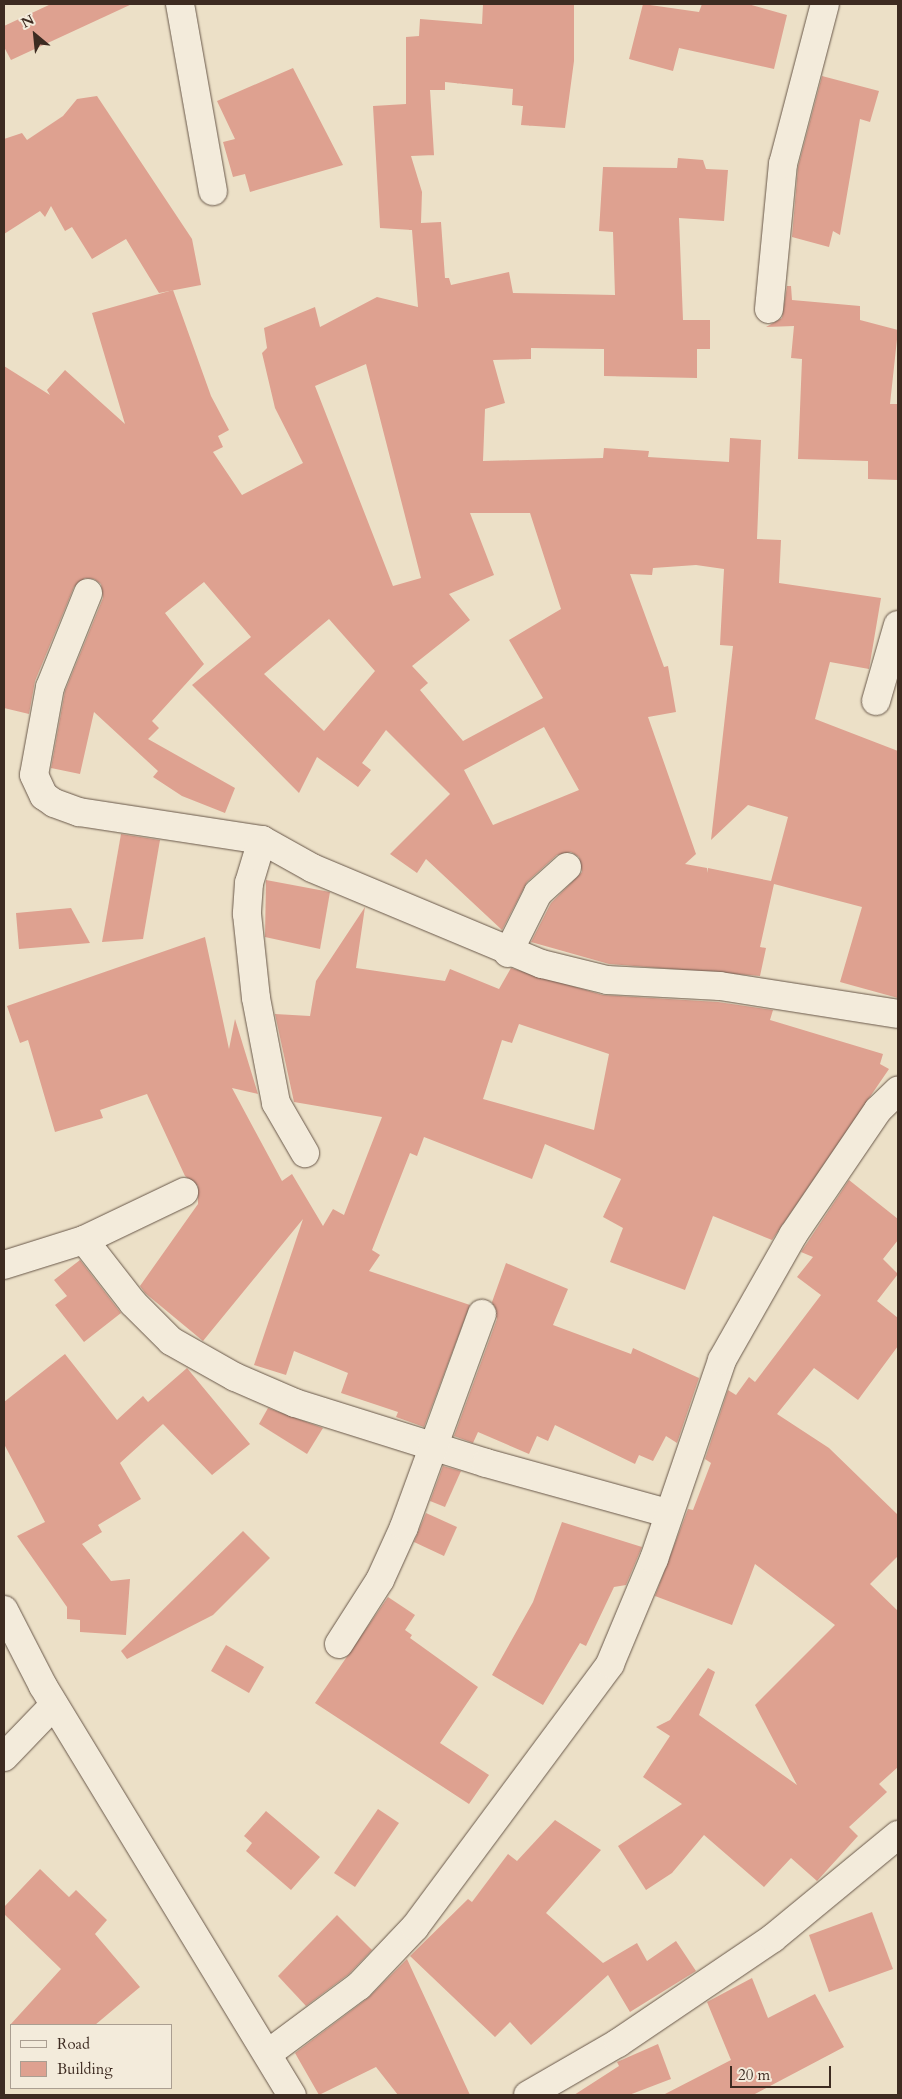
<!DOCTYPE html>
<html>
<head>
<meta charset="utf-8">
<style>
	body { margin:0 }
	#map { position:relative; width:902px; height:2099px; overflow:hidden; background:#ece0c7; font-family:Cardo,serif }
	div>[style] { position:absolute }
	.building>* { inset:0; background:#dea190 }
	.roads { filter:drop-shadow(0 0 1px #69584a) drop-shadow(0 0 1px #69584a) }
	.street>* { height:28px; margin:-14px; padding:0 14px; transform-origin:14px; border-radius:14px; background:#f3ebdb }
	span { translate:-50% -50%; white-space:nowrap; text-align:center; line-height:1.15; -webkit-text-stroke:4.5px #f3ebdb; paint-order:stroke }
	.frame { position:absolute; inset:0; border:5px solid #3d2b21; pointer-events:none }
	.legend { position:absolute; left:10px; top:2024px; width:162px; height:65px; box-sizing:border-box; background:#f3ebdb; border:1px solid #aa9e91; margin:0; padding:6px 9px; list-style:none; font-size:15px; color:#3d2b21 }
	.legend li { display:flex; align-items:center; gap:10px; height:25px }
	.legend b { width:25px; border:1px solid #aa9e91 }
	.north { position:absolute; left:10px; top:10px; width:50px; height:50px; -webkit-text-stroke:4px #f3ebdb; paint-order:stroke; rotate:332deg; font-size:14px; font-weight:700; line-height:20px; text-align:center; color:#3d2b21 }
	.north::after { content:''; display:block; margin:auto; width:18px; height:22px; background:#3d2b21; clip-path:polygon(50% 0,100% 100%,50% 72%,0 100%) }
	.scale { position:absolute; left:730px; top:2066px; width:101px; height:22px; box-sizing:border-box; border:2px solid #3d2b21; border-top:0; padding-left:6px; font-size:15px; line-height:18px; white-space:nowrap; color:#3d2b21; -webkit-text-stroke:4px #f3ebdb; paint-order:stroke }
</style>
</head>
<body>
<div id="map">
	<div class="building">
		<i style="clip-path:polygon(51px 4px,132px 4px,11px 60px,4px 47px,4px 26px)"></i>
		<i style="clip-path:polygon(evenodd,483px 4px,574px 4px,574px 61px,565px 128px,521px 125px,523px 106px,512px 105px,513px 89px,445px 82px,445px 90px,430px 90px,434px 155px,411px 156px,422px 192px,421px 223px,441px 222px,445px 278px,449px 278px,451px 285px,509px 272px,513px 293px,615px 295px,613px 232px,599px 231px,603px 167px,677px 168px,678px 158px,703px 160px,706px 169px,728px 170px,724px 221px,679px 218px,683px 320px,710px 320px,710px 349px,697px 349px,697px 378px,604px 376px,604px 349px,531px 348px,531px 359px,493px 360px,505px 403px,485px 409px,483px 461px,603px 458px,604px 448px,649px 451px,648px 457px,729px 462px,730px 438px,761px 440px,757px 539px,781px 540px,779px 583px,881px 598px,869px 669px,830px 662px,815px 719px,898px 751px,898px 998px,840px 982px,862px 907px,774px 884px,760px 947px,766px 948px,760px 976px,609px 964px,531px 942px,551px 903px,582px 872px,579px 857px,571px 852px,557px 855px,527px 882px,502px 930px,426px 859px,417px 873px,390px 854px,450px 794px,386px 730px,362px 763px,371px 770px,358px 787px,317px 757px,299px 793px,192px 685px,251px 637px,204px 582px,165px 613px,204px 664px,152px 721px,159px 728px,148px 739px,235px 788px,225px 813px,182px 796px,153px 777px,158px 771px,94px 712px,80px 774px,51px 768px,65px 691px,103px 598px,101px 584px,94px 579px,85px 578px,74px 587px,35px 681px,29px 714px,4px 708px,4px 366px,50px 395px,47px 390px,65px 370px,125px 424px,92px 313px,173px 290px,211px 396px,229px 430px,218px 436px,223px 447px,213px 452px,242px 495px,303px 463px,275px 408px,262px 353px,267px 348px,264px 328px,315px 307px,320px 327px,377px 297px,418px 307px,412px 230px,380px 228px,373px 106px,406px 104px,406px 37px,419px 36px,420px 19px,482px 24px,483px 4px,366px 364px,421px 578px,393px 586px,315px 386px,366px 364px,483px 4px,470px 513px,530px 513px,561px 609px,509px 640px,543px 698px,463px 741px,420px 690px,428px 683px,412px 666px,470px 620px,449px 594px,494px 575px,470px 513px,483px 4px,696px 565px,724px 569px,720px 645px,733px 646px,711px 840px,748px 805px,788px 817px,771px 881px,708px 868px,708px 873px,707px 868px,685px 864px,696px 854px,648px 717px,676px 712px,668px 666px,664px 667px,630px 574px,652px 575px,653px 568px,696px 565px,483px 4px,329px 619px,375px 671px,324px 731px,264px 674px,329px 619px,483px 4px,544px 727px,579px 790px,493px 825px,464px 770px,544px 727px)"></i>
		<i style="clip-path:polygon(643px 4px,699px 12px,702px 4px,748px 4px,787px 15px,774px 69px,679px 48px,673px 71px,629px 59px)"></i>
		<i style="clip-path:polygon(293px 68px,343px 165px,250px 192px,245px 174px,233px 177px,223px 142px,235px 139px,217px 101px)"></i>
		<i style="clip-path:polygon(822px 76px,879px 91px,870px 122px,860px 119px,840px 235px,833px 231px,829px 247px,792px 237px,798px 167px)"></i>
		<i style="clip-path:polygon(97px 96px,192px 239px,201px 285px,159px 293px,126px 239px,92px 259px,72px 227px,65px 231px,51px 206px,45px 217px,40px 211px,4px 234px,4px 139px,22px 133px,27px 140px,63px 116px,77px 99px)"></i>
		<i style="clip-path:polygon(787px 286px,791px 286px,792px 300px,860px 306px,860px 320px,898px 330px,890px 404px,898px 404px,898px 480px,868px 479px,868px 461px,798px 459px,802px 359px,791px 358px,794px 326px,766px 327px,782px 318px)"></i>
		<i style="clip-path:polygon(121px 834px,160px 840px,143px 939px,102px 942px)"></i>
		<i style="clip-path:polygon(266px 880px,330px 892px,320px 949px,265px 937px)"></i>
		<i style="clip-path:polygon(evenodd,365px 907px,356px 968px,445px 981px,450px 969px,499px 989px,511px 968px,603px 995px,718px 1002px,773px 1010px,770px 1020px,883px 1054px,880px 1064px,889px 1069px,772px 1240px,713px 1216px,685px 1290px,610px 1262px,623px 1228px,603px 1217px,621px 1179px,545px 1144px,532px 1179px,424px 1137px,417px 1156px,410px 1153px,372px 1250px,380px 1255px,369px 1271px,470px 1305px,424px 1427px,396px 1417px,398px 1412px,341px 1393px,348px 1373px,294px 1351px,286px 1375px,254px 1365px,303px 1219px,203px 1341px,145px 1293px,140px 1286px,198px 1204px,198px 1186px,185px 1176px,147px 1094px,100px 1110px,103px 1118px,55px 1132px,28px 1040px,20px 1043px,7px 1006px,205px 937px,229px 1049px,235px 1019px,258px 1094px,232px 1088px,282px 1181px,292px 1174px,323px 1226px,333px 1209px,344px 1215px,382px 1117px,294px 1102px,275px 1014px,310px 1016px,316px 981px,365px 907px,519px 1024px,609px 1054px,594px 1130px,483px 1099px,502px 1040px,512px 1043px,519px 1024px)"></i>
		<i style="clip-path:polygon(71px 908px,90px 943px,19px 949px,16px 913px)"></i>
		<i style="clip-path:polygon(849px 1180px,898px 1219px,898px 1240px,883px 1259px,898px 1274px,877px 1301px,898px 1318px,898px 1346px,858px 1400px,814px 1368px,777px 1414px,829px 1448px,898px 1515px,898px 1556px,870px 1584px,898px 1611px,898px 1767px,879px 1784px,887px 1792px,849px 1827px,858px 1836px,817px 1881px,791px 1858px,764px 1887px,704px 1835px,672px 1873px,646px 1890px,618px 1846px,682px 1804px,643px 1777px,670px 1736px,656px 1727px,670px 1720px,708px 1668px,715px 1672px,699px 1715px,797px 1785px,755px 1705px,835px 1625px,755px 1564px,732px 1625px,655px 1596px,688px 1509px,693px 1510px,711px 1463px,705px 1459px,728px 1390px,736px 1395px,749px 1377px,755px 1382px,821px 1295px,797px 1277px,813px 1257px,801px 1252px)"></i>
		<i style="clip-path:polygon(80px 1260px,121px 1313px,84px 1342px,55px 1305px,67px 1296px,54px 1280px)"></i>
		<i style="clip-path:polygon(506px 1263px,568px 1289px,553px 1325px,631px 1354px,633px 1348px,699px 1378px,677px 1443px,666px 1436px,653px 1461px,639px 1455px,635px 1464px,555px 1425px,548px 1441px,537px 1436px,529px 1454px,478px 1432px,473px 1443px,454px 1436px,497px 1319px,492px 1302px)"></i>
		<i style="clip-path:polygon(65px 1354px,117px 1420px,143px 1396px,148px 1402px,187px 1368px,250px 1444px,212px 1475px,163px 1424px,120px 1463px,141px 1499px,98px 1525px,102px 1532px,82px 1544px,111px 1581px,130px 1579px,126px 1635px,80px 1632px,80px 1620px,67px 1619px,67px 1607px,17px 1536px,45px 1522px,4px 1444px,4px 1402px)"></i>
		<i style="clip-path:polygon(268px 1408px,323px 1428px,307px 1454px,259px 1424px)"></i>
		<i style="clip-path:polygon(443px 1466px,461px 1471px,445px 1507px,430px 1501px)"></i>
		<i style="clip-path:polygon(426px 1513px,457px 1527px,444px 1556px,414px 1542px)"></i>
		<i style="clip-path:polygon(562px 1522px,642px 1547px,626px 1585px,614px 1587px,586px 1646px,580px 1643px,543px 1705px,492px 1675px,533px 1602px)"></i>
		<i style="clip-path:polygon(243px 1531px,270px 1558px,213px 1615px,127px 1659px,121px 1651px)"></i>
		<i style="clip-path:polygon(388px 1597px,415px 1615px,405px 1630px,412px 1635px,410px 1638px,478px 1687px,440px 1743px,489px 1775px,469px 1804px,315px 1703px)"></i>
		<i style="clip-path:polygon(226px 1645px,264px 1667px,249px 1693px,211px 1671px)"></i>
		<i style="clip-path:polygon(378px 1809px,399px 1823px,355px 1887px,334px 1873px)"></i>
		<i style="clip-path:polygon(266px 1811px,320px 1857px,291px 1890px,246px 1851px,252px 1843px,244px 1836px)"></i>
		<i style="clip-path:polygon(555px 1820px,601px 1850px,546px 1913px,603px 1963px,637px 1943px,647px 1961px,676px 1941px,696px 1971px,630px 2012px,608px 1975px,531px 2045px,510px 2022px,495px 2037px,410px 1956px,468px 1899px,472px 1902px,508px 1854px,517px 1861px)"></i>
		<i style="clip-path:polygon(40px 1869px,69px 1897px,76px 1890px,107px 1920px,95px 1934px,140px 1987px,95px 2025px,10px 2025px,61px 1969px,4px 1914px,4px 1907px)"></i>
		<i style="clip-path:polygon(872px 1912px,893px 1969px,829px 1992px,809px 1935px)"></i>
		<i style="clip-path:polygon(337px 1915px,372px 1950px,349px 1974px,306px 2006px,278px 1976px)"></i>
		<i style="clip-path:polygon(407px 1959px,470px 2095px,398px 2095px,376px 2067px,319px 2095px,295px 2053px,368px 1998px)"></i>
		<i style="clip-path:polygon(752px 1978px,768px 2018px,815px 1994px,844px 2047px,753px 2095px,663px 2095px,731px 2060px,707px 2002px)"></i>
		<i style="clip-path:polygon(658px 2044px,671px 2079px,629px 2095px,574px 2095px,619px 2066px,617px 2062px)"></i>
	</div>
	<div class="roads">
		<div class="street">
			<i style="left:180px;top:4px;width:190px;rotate:80deg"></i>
			<i style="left:769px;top:309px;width:146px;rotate:-84.5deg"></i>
			<i style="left:783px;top:164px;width:165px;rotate:-75.3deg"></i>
			<i style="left:88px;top:593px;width:101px;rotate:112deg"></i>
			<i style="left:50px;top:687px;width:89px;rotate:100.3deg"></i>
			<i style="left:34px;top:775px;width:23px;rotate:65deg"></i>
			<i style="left:44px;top:796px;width:12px;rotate:35deg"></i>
			<i style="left:54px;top:803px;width:27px;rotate:20deg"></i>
			<i style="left:79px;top:812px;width:185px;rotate:8.7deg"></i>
			<i style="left:262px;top:840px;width:57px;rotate:29.2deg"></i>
			<i style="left:312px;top:868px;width:249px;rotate:22.7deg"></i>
			<i style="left:542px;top:964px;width:67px;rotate:13.8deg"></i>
			<i style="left:607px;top:980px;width:113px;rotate:3deg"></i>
			<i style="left:720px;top:986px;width:180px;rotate:8.9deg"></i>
			<i style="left:876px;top:701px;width:79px;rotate:-73.9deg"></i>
			<i style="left:262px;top:840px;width:45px;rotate:106.8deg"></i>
			<i style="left:249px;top:883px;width:31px;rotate:94deg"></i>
			<i style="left:247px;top:914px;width:84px;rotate:83.9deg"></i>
			<i style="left:256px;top:998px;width:107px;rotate:79.2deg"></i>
			<i style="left:276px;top:1103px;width:58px;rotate:59.9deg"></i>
			<i style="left:508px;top:953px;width:67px;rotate:-63.4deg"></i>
			<i style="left:538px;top:893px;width:39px;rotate:-42deg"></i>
			<i style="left:84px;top:1240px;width:80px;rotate:52.1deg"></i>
			<i style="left:133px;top:1303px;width:54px;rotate:45deg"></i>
			<i style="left:171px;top:1341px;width:73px;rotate:29.4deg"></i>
			<i style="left:235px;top:1377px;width:65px;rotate:23.4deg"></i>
			<i style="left:295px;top:1403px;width:200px;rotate:17.4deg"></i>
			<i style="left:486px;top:1463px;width:189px;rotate:15.4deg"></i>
			<i style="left:4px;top:1265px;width:84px;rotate:-17.4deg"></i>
			<i style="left:84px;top:1240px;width:111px;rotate:-25.6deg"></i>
			<i style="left:4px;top:1610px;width:85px;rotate:62.8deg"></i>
			<i style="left:43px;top:1686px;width:479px;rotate:58.7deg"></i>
			<i style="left:339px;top:1644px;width:76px;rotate:-57.4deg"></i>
			<i style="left:380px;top:1580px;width:58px;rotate:-65.6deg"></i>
			<i style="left:404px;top:1527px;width:227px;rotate:-69.9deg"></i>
			<i style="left:4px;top:1757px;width:72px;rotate:-46.1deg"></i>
			<i style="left:270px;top:2052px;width:111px;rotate:-36.6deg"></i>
			<i style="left:359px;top:1986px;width:81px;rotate:-46.5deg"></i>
			<i style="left:415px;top:1927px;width:327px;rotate:-53.4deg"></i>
			<i style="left:610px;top:1664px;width:114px;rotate:-67.3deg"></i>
			<i style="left:654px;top:1559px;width:210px;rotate:-71.1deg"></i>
			<i style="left:722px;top:1360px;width:144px;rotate:-60.4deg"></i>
			<i style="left:793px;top:1235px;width:151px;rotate:-55.8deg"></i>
			<i style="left:878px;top:1110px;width:28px;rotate:-44deg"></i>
			<i style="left:528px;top:2095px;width:104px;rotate:-30deg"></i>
			<i style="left:618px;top:2043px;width:187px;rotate:-34.1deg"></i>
			<i style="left:773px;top:1938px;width:162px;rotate:-39.5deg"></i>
		</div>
	</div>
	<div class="frame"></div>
	<ul class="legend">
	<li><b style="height:6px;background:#f3ebdb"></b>Road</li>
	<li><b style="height:14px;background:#dea190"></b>Building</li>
	</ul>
	<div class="north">N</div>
	<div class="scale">20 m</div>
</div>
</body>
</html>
